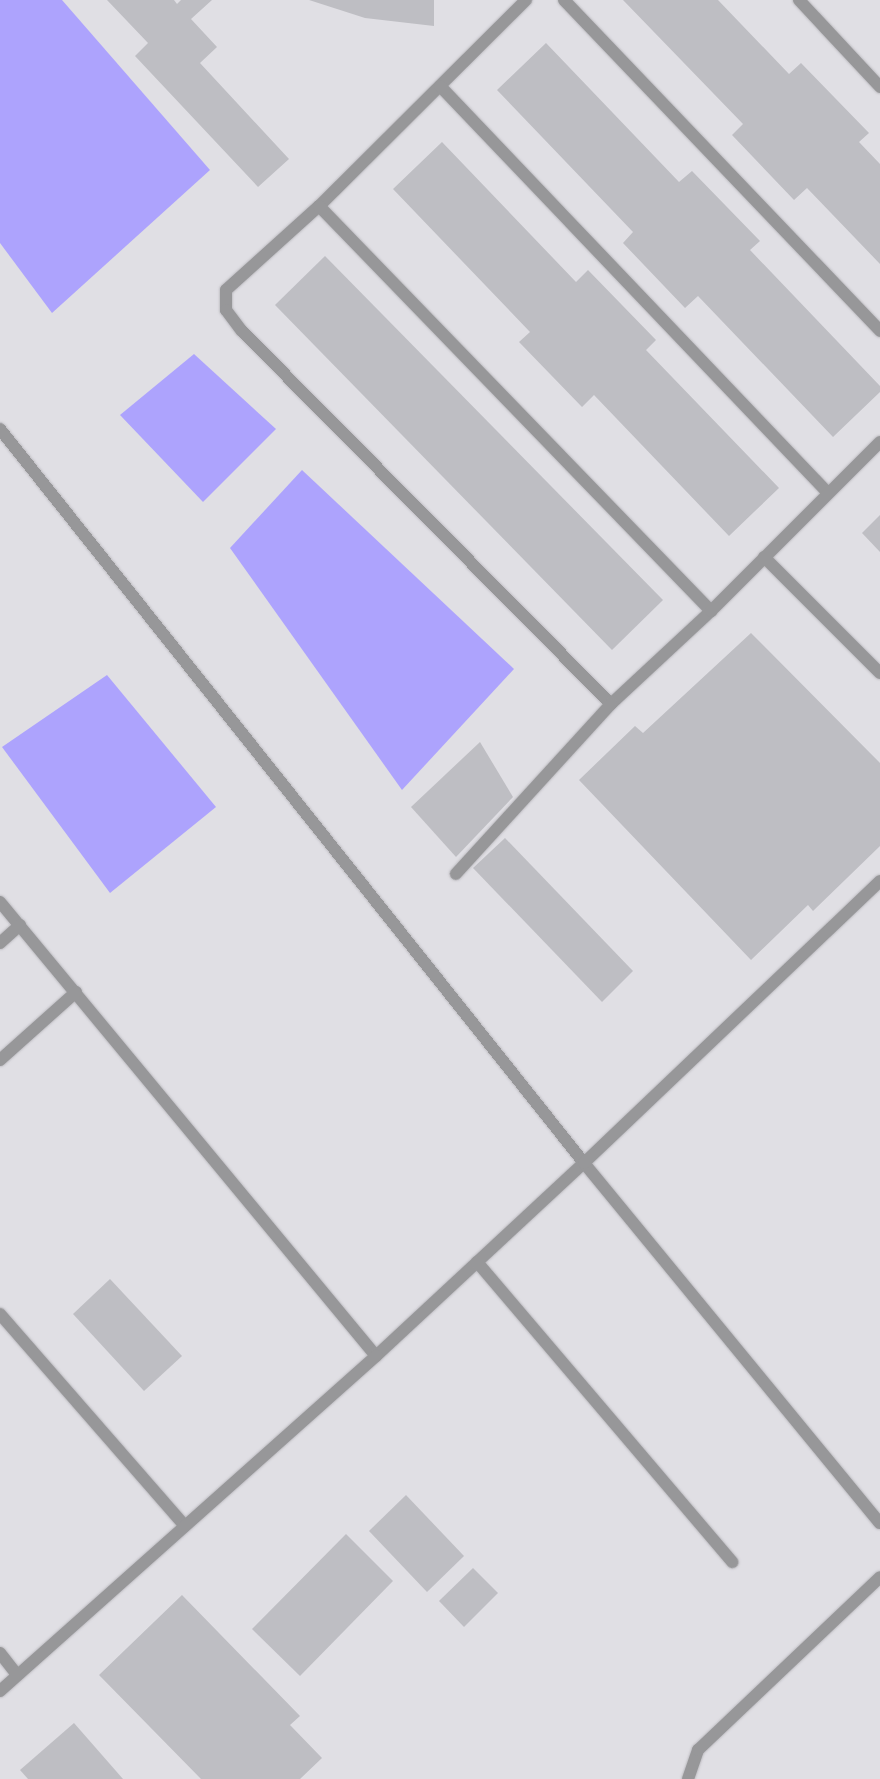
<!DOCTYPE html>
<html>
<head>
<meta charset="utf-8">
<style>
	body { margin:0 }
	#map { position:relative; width:880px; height:1779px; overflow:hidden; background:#e0dfe4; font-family:Cabin,sans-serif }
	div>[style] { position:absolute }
	.water>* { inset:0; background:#ada3fd }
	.building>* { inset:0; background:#bebec3 }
	.roads { filter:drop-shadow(0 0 1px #bdbcc1) drop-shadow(0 0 1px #bdbcc1) }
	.lane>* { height:12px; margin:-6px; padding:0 6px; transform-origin:6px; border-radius:6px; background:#979799 }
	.street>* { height:12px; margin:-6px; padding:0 6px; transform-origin:6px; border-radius:6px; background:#979799 }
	span { translate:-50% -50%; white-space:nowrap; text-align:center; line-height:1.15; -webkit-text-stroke:4px #ededf1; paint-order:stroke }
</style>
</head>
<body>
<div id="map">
	<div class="water">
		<i style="clip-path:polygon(0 0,62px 0,210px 170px,52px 313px,0 243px)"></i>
		<i style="clip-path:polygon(194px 354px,276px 429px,203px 502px,120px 415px)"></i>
		<i style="clip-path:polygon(302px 470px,514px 669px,402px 790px,230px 548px)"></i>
		<i style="clip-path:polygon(107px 675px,216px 807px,110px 893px,2px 747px)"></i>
	</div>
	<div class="building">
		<i style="clip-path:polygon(107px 0,174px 0,177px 4px,181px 0,212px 0,191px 19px,217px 47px,200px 63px,289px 159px,258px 187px,135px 56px,148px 43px)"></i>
		<i style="clip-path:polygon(309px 0,434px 0,434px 26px,365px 18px)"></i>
		<i style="clip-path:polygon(623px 0,718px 0,789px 74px,801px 63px,869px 133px,859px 142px,880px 164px,880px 264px,807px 188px,794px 200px,732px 135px,743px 124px)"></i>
		<i style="clip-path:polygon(546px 43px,679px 182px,692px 171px,760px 241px,750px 250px,880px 386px,880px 392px,833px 437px,698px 296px,685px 308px,623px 243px,633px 232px,497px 90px)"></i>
		<i style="clip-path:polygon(442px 142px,576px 282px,588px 270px,656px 340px,646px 350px,779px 488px,729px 536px,594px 395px,582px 407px,519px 342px,530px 332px,393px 189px)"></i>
		<i style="clip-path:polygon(325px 256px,663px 600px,612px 650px,275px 305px)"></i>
		<i style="clip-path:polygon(880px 515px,880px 552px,862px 533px)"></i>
		<i style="clip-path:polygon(751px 633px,880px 763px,880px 846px,813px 911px,808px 905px,751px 960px,579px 780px,635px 726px,643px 733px)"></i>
		<i style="clip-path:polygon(480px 742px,513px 797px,456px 857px,411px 807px)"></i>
		<i style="clip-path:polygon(505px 838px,633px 971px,602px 1002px,473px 868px)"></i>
		<i style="clip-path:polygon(110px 1279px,182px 1356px,144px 1391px,73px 1314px)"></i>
		<i style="clip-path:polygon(406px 1495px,464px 1556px,427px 1592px,369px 1531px)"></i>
		<i style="clip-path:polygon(346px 1534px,393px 1581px,300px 1676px,252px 1629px)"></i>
		<i style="clip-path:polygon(473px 1568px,498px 1593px,464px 1627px,439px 1601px)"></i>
		<i style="clip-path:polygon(182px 1595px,300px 1716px,290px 1725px,322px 1758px,300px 1779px,201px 1779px,99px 1675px)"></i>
		<i style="clip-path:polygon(74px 1723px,123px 1779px,28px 1779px,20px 1770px)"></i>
	</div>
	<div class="roads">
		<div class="lane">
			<i style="left:526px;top:0;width:292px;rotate:135.1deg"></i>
			<i style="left:319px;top:206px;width:125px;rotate:137.9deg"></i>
			<i style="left:226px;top:290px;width:20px;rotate:90deg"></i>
			<i style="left:226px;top:310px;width:26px;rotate:53deg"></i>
			<i style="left:242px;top:331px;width:525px;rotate:45.31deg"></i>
			<i style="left:564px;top:0;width:458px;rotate:46.3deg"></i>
			<i style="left:799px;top:0;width:119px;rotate:47deg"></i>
			<i style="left:440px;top:86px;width:562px;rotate:46.37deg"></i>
			<i style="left:319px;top:206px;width:564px;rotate:45.93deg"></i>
			<i style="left:711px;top:611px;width:137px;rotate:137.1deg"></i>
			<i style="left:611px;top:704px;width:230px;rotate:132.4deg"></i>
			<i style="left:764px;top:557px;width:164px;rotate:45deg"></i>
			<i style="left:711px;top:611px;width:239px;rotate:-45deg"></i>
			<i style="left:0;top:902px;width:589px;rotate:50.37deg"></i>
			<i style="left:376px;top:1356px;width:284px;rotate:-42.9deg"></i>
			<i style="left:0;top:943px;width:27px;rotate:-42deg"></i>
			<i style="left:0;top:1060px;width:102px;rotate:-41.8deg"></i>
			<i style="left:477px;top:1262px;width:394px;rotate:49.6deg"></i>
			<i style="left:0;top:1314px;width:281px;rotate:48.9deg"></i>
			<i style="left:0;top:1653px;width:28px;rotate:52deg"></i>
			<i style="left:0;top:1691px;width:504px;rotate:-41.7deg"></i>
			<i style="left:688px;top:1779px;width:31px;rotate:-71deg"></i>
			<i style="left:698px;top:1750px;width:251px;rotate:-43.5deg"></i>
		</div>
		<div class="street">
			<i style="left:0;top:429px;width:938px;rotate:51.49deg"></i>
			<i style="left:584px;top:1163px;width:466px;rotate:50.6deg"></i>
			<i style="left:584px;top:1163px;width:409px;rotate:-43.6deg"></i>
		</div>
	</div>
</div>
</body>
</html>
